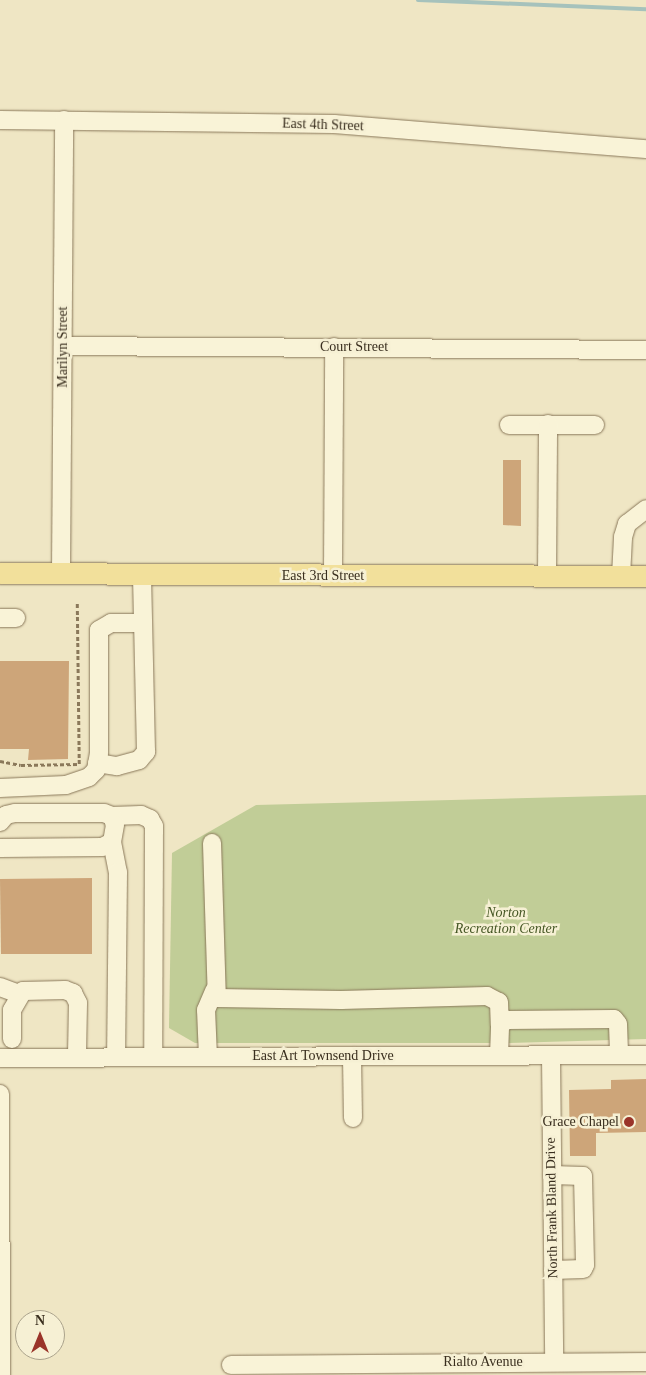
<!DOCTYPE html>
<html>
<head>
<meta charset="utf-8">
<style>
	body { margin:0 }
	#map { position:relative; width:646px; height:1375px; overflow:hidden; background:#efe6c4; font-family:"Times New Roman",serif }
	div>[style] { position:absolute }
	.green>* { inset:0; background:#c1cd97 }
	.stream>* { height:4px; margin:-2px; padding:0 2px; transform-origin:2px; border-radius:2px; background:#a6c2bc }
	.building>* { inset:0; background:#cda579 }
	.path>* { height:2.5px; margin-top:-1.25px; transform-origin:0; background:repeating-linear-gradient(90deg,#8a785a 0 4px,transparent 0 6.5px) }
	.roads { filter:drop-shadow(0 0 1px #8a785a) drop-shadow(0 0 1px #8a785a) }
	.minor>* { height:18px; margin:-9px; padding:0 9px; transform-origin:9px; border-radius:9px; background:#f9f3d7 }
	.major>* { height:21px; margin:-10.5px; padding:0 10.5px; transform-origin:10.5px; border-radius:10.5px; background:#f2e09b }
	.dots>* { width:14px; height:14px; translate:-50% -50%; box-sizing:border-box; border:2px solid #f6f0d4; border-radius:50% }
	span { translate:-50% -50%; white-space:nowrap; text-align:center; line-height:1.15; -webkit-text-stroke:5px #f6f0d4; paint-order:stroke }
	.street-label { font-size:14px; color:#392e1e }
	.park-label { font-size:14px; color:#455624; font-style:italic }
	.poi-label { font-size:14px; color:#392e1e }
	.right { translate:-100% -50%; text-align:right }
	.north { position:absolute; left:15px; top:1310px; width:50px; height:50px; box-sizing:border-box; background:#f6f0d4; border:1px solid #aaa28b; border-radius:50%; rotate:0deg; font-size:14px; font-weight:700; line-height:20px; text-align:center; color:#392e1e }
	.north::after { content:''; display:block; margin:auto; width:18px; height:22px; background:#9a3429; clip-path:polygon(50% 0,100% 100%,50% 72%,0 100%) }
</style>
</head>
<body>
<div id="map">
	<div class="green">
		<i style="clip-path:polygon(646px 795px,646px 1039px,510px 1043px,195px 1043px,169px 1028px,172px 853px,256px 805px)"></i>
	</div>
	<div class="stream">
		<i style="left:418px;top:0;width:228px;rotate:2.3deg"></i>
	</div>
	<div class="building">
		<i style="clip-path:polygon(503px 460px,521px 460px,521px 526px,503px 525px)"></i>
		<i style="clip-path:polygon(0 661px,69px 661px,68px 759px,28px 760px,29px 749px,0 749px)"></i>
		<i style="clip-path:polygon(92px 878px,92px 954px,1px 954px,0 879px)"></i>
		<i style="clip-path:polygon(646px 1079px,646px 1132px,596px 1133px,596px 1156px,570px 1156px,569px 1090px,611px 1089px,611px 1080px)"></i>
	</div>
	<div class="path">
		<i style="left:0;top:761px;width:21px;rotate:11deg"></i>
		<i style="left:21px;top:765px;width:58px;rotate:-1deg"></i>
		<i style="left:79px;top:764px;width:161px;rotate:-90.7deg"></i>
	</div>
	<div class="roads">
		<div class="minor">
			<i style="left:0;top:120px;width:334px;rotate:0.7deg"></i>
			<i style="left:334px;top:124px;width:313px;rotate:4.6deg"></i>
			<i style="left:63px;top:346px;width:583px;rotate:0.39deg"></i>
			<i style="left:509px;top:425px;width:86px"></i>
			<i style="left:61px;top:574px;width:454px;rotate:-89.6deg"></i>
			<i style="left:333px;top:576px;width:229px;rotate:-89.7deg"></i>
			<i style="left:621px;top:576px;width:39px;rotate:-87deg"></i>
			<i style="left:623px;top:537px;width:14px;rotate:-73deg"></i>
			<i style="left:627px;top:524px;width:24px;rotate:-38deg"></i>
			<i style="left:547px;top:577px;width:153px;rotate:-89.6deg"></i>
			<i style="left:0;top:618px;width:16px"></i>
			<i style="left:97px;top:763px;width:20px;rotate:9deg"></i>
			<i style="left:117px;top:766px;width:23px;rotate:-15deg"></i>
			<i style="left:139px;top:760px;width:11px;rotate:-49deg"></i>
			<i style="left:146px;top:752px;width:178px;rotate:-91.3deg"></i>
			<i style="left:0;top:788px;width:66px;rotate:-2.6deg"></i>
			<i style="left:66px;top:785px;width:24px;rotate:-19deg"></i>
			<i style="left:89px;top:777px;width:10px;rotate:-45deg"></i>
			<i style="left:96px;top:770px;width:17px;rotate:-80deg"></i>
			<i style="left:99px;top:753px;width:123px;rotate:-90deg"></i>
			<i style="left:99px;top:630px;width:14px;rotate:-30deg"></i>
			<i style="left:111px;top:623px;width:32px"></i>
			<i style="left:112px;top:816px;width:29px;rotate:-2deg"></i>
			<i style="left:141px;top:815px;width:10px;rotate:24deg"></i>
			<i style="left:150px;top:819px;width:8px;rotate:60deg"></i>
			<i style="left:154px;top:826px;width:231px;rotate:90.2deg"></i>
			<i style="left:0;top:822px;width:9px;rotate:-49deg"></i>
			<i style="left:6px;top:815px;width:9px;rotate:-13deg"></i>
			<i style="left:15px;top:813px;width:89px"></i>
			<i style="left:104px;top:813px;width:9px;rotate:21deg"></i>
			<i style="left:112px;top:816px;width:9px;rotate:72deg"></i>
			<i style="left:115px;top:825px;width:17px;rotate:100deg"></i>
			<i style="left:112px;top:842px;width:11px;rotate:153deg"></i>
			<i style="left:102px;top:847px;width:102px;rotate:179.4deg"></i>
			<i style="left:112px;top:842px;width:31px;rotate:79deg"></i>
			<i style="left:118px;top:872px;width:185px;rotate:90.6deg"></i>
			<i style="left:212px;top:843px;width:155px;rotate:88.2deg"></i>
			<i style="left:217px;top:998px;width:124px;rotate:0.9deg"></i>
			<i style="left:341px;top:1000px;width:146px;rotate:-1.6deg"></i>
			<i style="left:487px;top:996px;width:13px;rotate:27deg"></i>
			<i style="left:499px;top:1002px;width:23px;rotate:88deg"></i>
			<i style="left:0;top:987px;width:20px;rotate:20deg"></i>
			<i style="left:12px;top:1039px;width:29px;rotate:-90deg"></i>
			<i style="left:12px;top:1010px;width:22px;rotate:-60deg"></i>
			<i style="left:23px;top:991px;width:42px;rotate:-1.4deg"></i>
			<i style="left:65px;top:990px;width:9px;rotate:21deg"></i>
			<i style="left:73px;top:993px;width:11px;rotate:63deg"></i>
			<i style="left:78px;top:1003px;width:54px;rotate:91.1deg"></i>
			<i style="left:551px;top:1055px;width:307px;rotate:89.4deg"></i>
			<i style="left:352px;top:1056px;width:62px;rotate:89.1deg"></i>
			<i style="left:499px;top:1056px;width:31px;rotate:-88deg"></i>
			<i style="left:500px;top:1025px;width:9px;rotate:-36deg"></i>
			<i style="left:507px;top:1020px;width:107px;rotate:-0.5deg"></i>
			<i style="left:614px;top:1019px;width:6px;rotate:51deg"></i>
			<i style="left:618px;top:1024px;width:31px;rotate:88deg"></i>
			<i style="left:208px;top:1057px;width:47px;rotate:-92.4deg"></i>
			<i style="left:206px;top:1010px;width:21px;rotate:-67deg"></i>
			<i style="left:0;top:1058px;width:646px;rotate:-0.27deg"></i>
			<i style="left:0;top:1094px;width:281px;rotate:89.8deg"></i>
			<i style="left:552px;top:1175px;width:31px;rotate:2deg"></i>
			<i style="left:583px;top:1176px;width:89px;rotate:88.7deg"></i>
			<i style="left:585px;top:1265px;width:4px;rotate:117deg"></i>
			<i style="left:583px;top:1269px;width:30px;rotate:178deg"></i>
			<i style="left:231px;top:1365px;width:415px;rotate:-0.4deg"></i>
		</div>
		<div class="major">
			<i style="left:0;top:573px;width:646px;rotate:0.27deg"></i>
		</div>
	</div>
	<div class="dots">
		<i style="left:629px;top:1122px;background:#9a3429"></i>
	</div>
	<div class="street-label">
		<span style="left:323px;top:125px;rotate:2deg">East 4th Street</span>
		<span style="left:63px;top:347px;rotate:-90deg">Marilyn Street</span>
		<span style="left:354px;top:347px">Court Street</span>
		<span style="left:323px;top:576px">East 3rd Street</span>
		<span style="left:323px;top:1056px">East Art Townsend Drive</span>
		<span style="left:552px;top:1208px;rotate:-91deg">North Frank Bland Drive</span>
		<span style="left:483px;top:1362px">Rialto Avenue</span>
	</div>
	<div class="park-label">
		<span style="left:506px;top:921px">Norton<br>Recreation Center</span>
	</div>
	<div class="poi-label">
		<span class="right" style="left:619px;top:1122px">Grace Chapel</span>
	</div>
	<div class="north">N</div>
</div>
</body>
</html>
